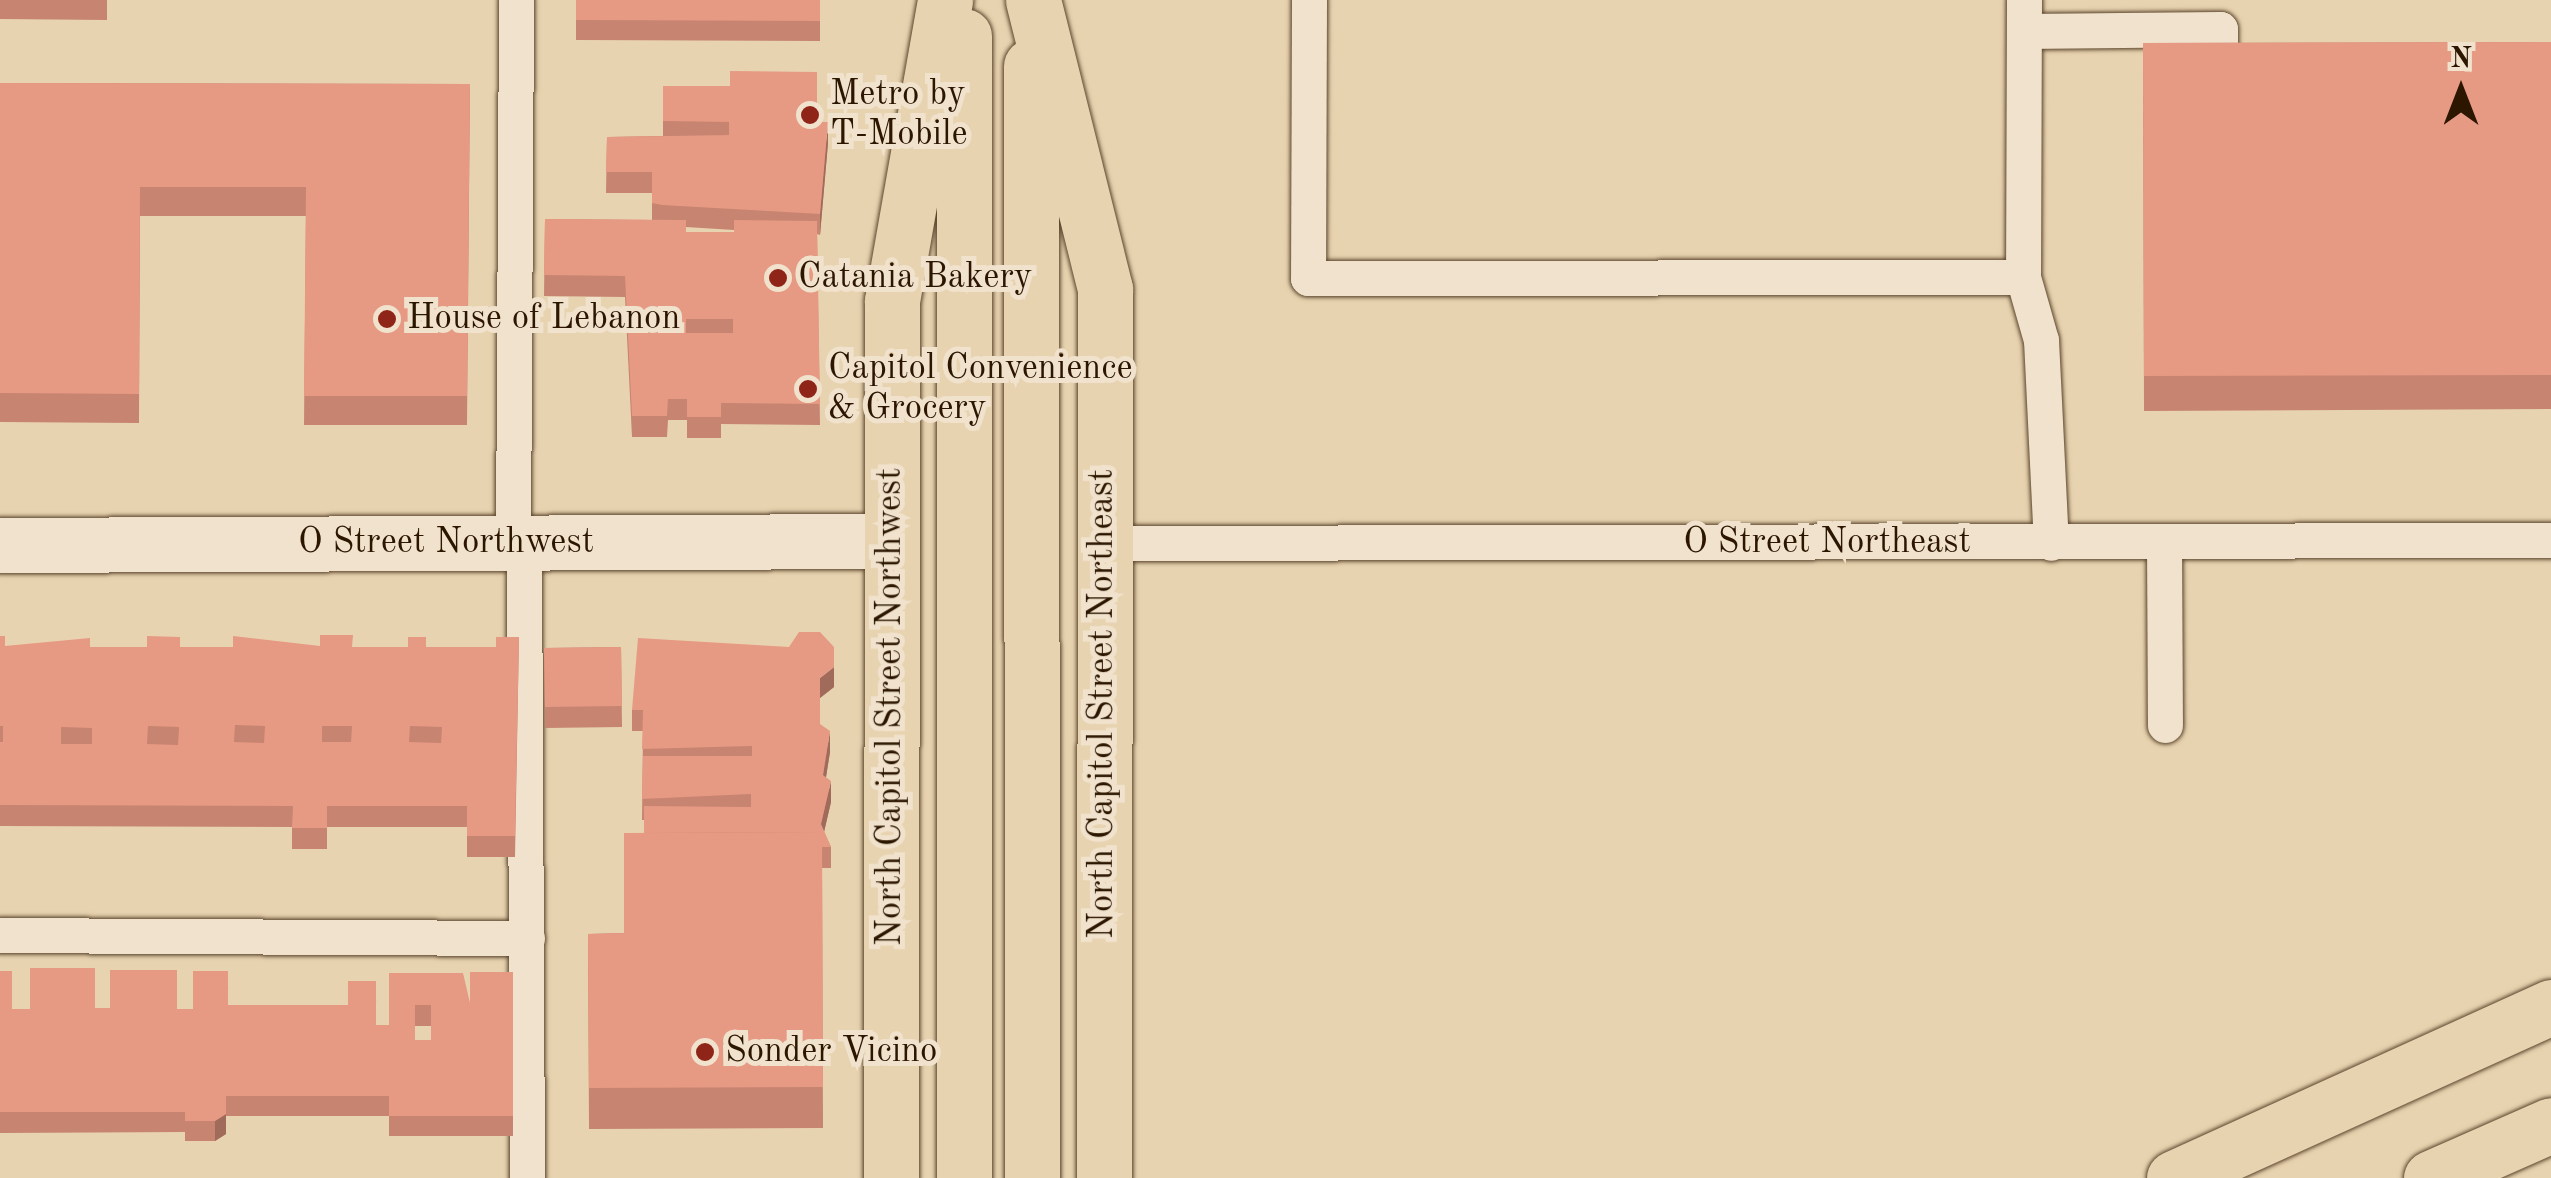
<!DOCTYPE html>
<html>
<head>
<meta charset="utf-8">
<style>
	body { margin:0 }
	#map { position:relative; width:2551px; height:1178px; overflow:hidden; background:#e8d3b0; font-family:"Old Standard TT",serif }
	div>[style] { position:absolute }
	.roads { filter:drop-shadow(0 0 2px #5b452c) drop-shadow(0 0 2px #5b452c) }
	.service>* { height:35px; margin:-17.5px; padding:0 17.5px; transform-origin:17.5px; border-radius:17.5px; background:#f0e2cc }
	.tertiary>* { height:55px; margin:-27.5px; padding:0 27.5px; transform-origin:27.5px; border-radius:27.5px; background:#f0e2cc }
	.primary>* { height:55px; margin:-27.5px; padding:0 27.5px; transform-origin:27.5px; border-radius:27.5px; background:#e8d3b0 }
	.trunk>* { height:55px; margin:-27.5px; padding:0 27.5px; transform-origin:27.5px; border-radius:27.5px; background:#e8d3b0 }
	.wall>* { inset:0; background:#c68471 }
	.shaded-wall>* { inset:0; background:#a16b5c }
	.building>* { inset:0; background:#e69983 }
	.dots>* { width:28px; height:28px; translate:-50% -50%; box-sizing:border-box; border:5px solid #f0e2cc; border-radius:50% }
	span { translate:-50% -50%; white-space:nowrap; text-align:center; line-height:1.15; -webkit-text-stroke:10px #f0e2cc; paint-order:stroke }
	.poi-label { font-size:35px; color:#2c1600 }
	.left { translate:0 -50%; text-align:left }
	.street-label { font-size:35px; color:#2c1600 }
	.north { position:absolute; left:2411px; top:40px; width:100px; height:100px; -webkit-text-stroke:8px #f0e2cc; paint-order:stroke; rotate:0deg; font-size:28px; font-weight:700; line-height:40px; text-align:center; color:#2c1600 }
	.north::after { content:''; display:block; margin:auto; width:35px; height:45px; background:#2c1600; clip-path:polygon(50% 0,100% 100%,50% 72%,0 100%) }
</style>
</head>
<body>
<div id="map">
	<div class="roads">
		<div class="service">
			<i style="left:1309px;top:0;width:278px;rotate:90.2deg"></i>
			<i style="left:1308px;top:278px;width:715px;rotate:-0.08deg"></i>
			<i style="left:2024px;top:0;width:277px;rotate:90.2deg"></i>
			<i style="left:2023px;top:277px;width:66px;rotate:74.1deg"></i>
			<i style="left:2041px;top:340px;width:203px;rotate:87.2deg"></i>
			<i style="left:2024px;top:31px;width:196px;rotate:-0.6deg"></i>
			<i style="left:2220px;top:29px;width:48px;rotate:90deg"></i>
			<i style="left:2164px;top:542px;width:183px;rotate:89.7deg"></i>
			<i style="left:513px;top:543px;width:543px;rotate:-89.68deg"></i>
			<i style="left:524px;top:543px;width:635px;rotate:89.73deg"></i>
			<i style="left:1103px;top:543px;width:1448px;rotate:-0.12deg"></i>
			<i style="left:0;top:935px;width:527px;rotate:0.33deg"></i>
		</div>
		<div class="tertiary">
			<i style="left:0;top:545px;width:891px;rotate:-0.26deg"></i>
		</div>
		<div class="primary">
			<i style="left:1033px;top:0;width:298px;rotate:76deg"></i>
			<i style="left:1105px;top:289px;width:889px;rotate:90.06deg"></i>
			<i style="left:964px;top:36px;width:1142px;rotate:90deg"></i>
			<i style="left:1031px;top:66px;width:1112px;rotate:89.95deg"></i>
			<i style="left:891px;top:1178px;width:877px;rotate:-89.93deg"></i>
			<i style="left:892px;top:301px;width:306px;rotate:-80deg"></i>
		</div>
		<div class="trunk">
			<i style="left:2174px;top:1178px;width:414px;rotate:-24.4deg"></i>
			<i style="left:2431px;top:1178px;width:131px;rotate:-23.8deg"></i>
		</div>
	</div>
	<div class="wall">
		<i style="clip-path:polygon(0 0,107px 0,107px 20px,0 19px)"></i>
		<i style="clip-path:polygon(576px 0,820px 0,820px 41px,576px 40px)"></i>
		<i style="clip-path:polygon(2551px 42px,2551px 409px,2144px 411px,2143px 43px)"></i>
		<i style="clip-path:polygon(0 83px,470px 84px,467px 425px,304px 425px,306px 216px,140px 216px,139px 423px,0 422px)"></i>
		<i style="clip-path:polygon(evenodd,663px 86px,817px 122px,828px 143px,820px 235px,817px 234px,820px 425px,721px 424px,721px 438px,687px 438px,687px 420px,668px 420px,667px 437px,632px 437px,625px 297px,544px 296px,545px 219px,652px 220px,652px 193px,606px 193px,607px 137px,663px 136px,663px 86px,686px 227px,734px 230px,734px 232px,686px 232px,686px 227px)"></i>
		<i style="clip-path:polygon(0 636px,5px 646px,90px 647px,496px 647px,519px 637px,515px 857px,467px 857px,467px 827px,327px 827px,327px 849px,292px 849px,292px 827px,0 826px)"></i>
		<i style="clip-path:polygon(621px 647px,622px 727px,545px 728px,544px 648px)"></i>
		<i style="clip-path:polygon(834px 687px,820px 698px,820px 724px,830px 752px,826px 777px,831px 802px,824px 832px,831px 847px,831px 868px,822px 868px,823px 1128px,589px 1129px,588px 934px,624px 933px,644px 833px,644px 820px,642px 820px,643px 731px,632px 731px,632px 710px)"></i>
		<i style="clip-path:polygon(evenodd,0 971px,12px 1009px,193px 1009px,228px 1005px,376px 1025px,389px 1025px,389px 973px,470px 1003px,513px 972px,513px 1136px,389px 1136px,389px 1116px,226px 1116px,226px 1134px,215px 1141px,185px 1141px,185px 1132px,0 1133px,0 971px,415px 1026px,431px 1026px,431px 1040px,415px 1040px,415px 1026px)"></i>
	</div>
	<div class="shaded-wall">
		<i style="clip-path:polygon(828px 122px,828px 143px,820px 235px,820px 214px)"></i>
		<i style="clip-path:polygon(834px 667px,834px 687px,820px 698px,820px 678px)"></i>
		<i style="clip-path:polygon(830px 731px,830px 752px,823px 796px,823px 775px)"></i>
		<i style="clip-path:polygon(831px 781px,831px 802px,821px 845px,821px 824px)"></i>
		<i style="clip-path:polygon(226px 1114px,226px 1134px,215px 1141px,215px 1121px)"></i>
	</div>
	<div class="building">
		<i style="clip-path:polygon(576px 0,820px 0,820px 21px,576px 20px)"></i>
		<i style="clip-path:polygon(2551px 42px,2551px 375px,2144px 376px,2143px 43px)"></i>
		<i style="clip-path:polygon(730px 71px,817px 72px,817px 122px,828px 122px,820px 214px,662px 205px,652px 203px,652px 172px,606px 172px,607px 137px,729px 135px,729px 122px,663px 121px,663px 86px,730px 86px)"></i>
		<i style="clip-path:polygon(0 83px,470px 84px,467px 396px,304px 396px,306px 187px,140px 187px,139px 394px,0 393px)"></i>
		<i style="clip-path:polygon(evenodd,545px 219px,686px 220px,686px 232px,734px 232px,734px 220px,817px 221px,820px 404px,721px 403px,721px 417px,687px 417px,687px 399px,668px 399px,667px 416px,632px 416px,625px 276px,544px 275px,545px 219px,686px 319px,733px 319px,733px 333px,686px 333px,686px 319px)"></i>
		<i style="clip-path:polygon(799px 632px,820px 632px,834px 647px,834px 667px,820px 678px,820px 724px,830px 731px,823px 775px,831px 781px,821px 824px,831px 847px,822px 847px,822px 832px,644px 833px,644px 806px,751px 807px,751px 794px,642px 799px,643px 756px,752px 756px,752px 746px,642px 749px,643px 710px,632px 710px,638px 638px,789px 647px)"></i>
		<i style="clip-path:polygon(evenodd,320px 635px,353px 635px,352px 647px,408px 647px,408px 637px,426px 637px,426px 647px,496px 647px,496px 637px,519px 637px,515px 836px,467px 836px,467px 806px,327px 806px,327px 828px,292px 828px,293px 806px,0 805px,0 742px,3px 742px,3px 726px,0 726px,0 636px,5px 636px,5px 646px,90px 638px,90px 647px,147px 647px,147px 636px,180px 637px,180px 647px,233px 647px,233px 636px,320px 646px,320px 635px,235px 725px,265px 726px,264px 743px,234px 742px,235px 725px,320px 635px,148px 726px,179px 727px,178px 745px,147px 744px,148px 726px,320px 635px,322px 726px,352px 726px,351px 742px,322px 742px,322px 726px,320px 635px,410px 726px,442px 727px,441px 743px,409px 742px,410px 726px,320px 635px,61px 727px,92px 728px,92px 744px,61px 744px,61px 727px)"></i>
		<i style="clip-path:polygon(621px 647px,622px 706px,545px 707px,544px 648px)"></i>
		<i style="clip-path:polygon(822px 832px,823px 1087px,589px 1088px,588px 934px,624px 933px,624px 833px)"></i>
		<i style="clip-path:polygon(evenodd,30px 968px,95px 968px,95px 1008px,110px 1008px,110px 970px,177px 970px,177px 1009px,193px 1009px,193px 971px,228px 971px,228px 1005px,348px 1005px,348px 981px,376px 981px,376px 1025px,389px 1025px,389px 973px,463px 973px,470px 1003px,470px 972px,513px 972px,513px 1116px,389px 1116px,389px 1096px,226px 1096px,226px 1114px,215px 1121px,185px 1121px,185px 1112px,0 1112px,0 971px,12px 971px,12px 1009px,30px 1009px,30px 968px,415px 1005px,431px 1005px,431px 1040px,415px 1040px,415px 1005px)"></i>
	</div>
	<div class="dots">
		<i style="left:810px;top:115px;background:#8f2418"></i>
		<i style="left:778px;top:278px;background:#8f2418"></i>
		<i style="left:387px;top:319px;background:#8f2418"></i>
		<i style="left:808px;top:389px;background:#8f2418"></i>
		<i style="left:705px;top:1052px;background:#8f2418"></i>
	</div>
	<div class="poi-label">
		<span class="left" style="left:830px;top:115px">Metro by<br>T-Mobile</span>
		<span class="left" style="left:798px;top:278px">Catania Bakery</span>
		<span class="left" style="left:407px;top:319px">House of Lebanon</span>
		<span class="left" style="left:828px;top:389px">Capitol Convenience<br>&amp; Grocery</span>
		<span class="left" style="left:725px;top:1052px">Sonder Vicino</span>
	</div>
	<div class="street-label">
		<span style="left:446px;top:543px">O Street Northwest</span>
		<span style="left:1827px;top:543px">O Street Northeast</span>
		<span style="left:1103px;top:704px;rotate:-90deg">North Capitol Street Northeast</span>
		<span style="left:891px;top:707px;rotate:-90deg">North Capitol Street Northwest</span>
	</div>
	<div class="north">N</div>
</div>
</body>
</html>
